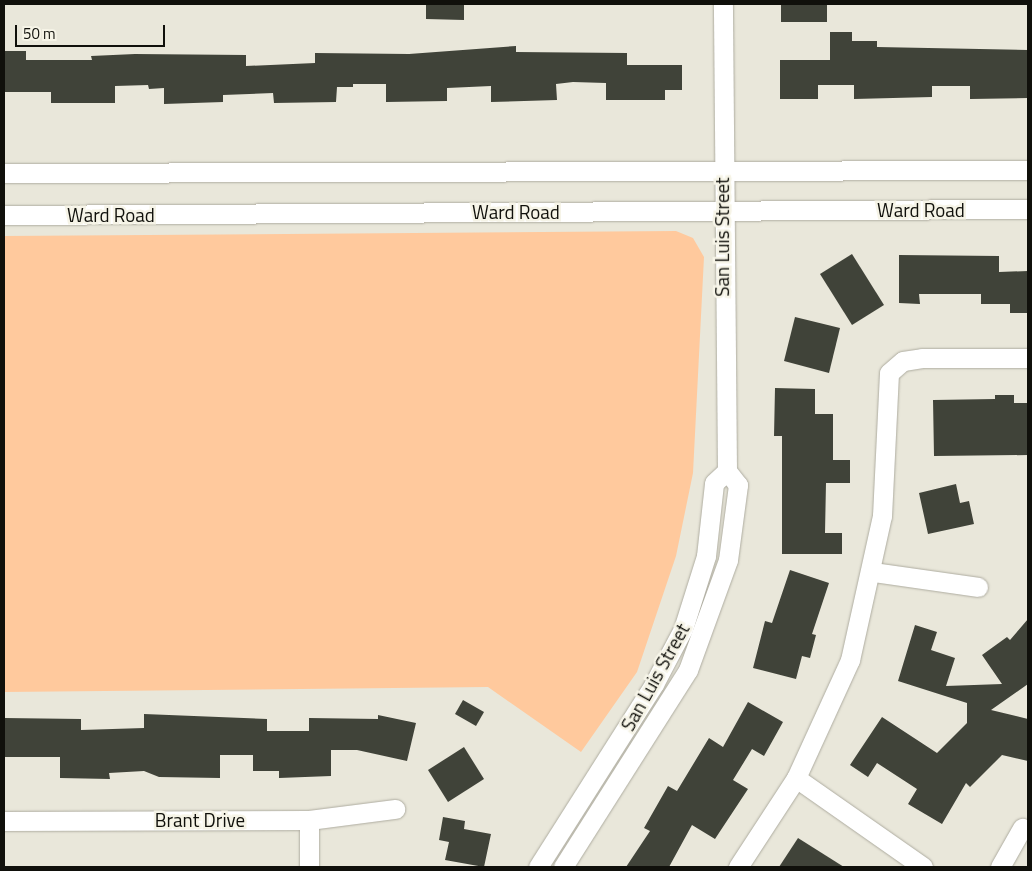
<!DOCTYPE html>
<html>
<head>
<meta charset="utf-8">
<style>
	body { margin:0 }
	#map { position:relative; width:1032px; height:871px; overflow:hidden; background:#e9e7da; font-family:"Titillium Web",sans-serif }
	div>[style] { position:absolute }
	.green>* { inset:0; background:#ffc99d }
	.building>* { inset:0; background:#404339 }
	.roads { filter:drop-shadow(0 0 1px #aeaca0) drop-shadow(0 0 1px #aeaca0) }
	.minor>* { height:19px; margin:-9.5px; padding:0 9.5px; transform-origin:9.5px; border-radius:9.5px; background:#fff }
	span { translate:-50% -50%; white-space:nowrap; text-align:center; line-height:1.15; -webkit-text-stroke:5px #f6f4e7; paint-order:stroke }
	.street-label { font-size:19px; color:#10100b }
	.frame { position:absolute; inset:0; border:5px solid #10100b; pointer-events:none }
	.scale { position:absolute; left:15px; top:25px; width:150px; height:22px; box-sizing:border-box; border:2px solid #10100b; border-top:0; padding-left:6px; font-size:15px; line-height:18px; white-space:nowrap; color:#10100b; -webkit-text-stroke:4px #f6f4e7; paint-order:stroke }
</style>
</head>
<body>
<div id="map">
	<div class="green">
		<i style="clip-path:polygon(676px 231px,693px 238px,704px 257px,693px 473px,676px 556px,637px 672px,581px 752px,488px 687px,4px 692px,4px 236px)"></i>
	</div>
	<div class="building">
		<i style="clip-path:polygon(426px 4px,464px 4px,464px 20px,426px 19px)"></i>
		<i style="clip-path:polygon(781px 4px,827px 4px,827px 22px,781px 22px)"></i>
		<i style="clip-path:polygon(830px 32px,852px 32px,852px 41px,877px 41px,877px 47px,1028px 50px,1028px 98px,970px 99px,970px 86px,932px 86px,932px 97px,854px 99px,854px 85px,818px 85px,818px 99px,780px 99px,780px 60px,830px 60px)"></i>
		<i style="clip-path:polygon(516px 46px,516px 52px,627px 53px,627px 65px,682px 65px,682px 90px,665px 90px,665px 100px,606px 100px,606px 83px,573px 82px,556px 84px,557px 100px,491px 102px,491px 86px,447px 88px,447px 101px,386px 102px,386px 84px,353px 84px,353px 87px,337px 87px,336px 102px,274px 103px,273px 93px,223px 95px,223px 102px,164px 104px,164px 88px,149px 89px,148px 85px,115px 86px,115px 103px,51px 103px,51px 92px,4px 92px,4px 51px,26px 51px,26px 60px,92px 60px,91px 56px,135px 54px,246px 55px,246px 66px,315px 63px,315px 53px,409px 54px)"></i>
		<i style="clip-path:polygon(852px 254px,884px 305px,852px 325px,820px 274px)"></i>
		<i style="clip-path:polygon(899px 255px,999px 256px,999px 272px,1028px 271px,1028px 313px,1010px 313px,1010px 304px,981px 304px,981px 294px,919px 294px,920px 304px,899px 303px)"></i>
		<i style="clip-path:polygon(795px 317px,840px 328px,829px 373px,784px 361px)"></i>
		<i style="clip-path:polygon(775px 388px,815px 389px,815px 414px,833px 414px,833px 460px,850px 460px,850px 483px,826px 483px,825px 533px,842px 533px,842px 554px,782px 554px,782px 436px,774px 436px)"></i>
		<i style="clip-path:polygon(995px 395px,1014px 395px,1014px 403px,1028px 403px,1028px 455px,934px 456px,933px 400px,995px 399px)"></i>
		<i style="clip-path:polygon(956px 484px,960px 503px,969px 501px,974px 524px,928px 534px,919px 493px)"></i>
		<i style="clip-path:polygon(790px 570px,829px 583px,812px 634px,816px 635px,810px 658px,802px 656px,796px 679px,753px 668px,765px 621px,772px 623px)"></i>
		<i style="clip-path:polygon(1028px 619px,1028px 684px,991px 710px,1028px 719px,1028px 761px,1002px 755px,970px 787px,966px 783px,942px 824px,908px 804px,917px 789px,877px 763px,868px 777px,850px 765px,882px 717px,937px 753px,967px 723px,967px 703px,898px 681px,915px 625px,937px 632px,931px 650px,955px 658px,946px 686px,1002px 684px,982px 655px,1007px 637px,1010px 640px)"></i>
		<i style="clip-path:polygon(463px 700px,484px 712px,476px 726px,455px 714px)"></i>
		<i style="clip-path:polygon(748px 702px,783px 722px,764px 756px,752px 749px,733px 780px,748px 789px,715px 839px,692px 825px,669px 867px,626px 867px,650px 831px,644px 828px,668px 786px,677px 791px,709px 738px,723px 747px)"></i>
		<i style="clip-path:polygon(144px 714px,267px 719px,267px 731px,309px 731px,309px 718px,378px 719px,378px 715px,416px 723px,407px 761px,357px 750px,331px 750px,331px 776px,279px 778px,279px 771px,253px 771px,253px 755px,220px 755px,220px 778px,159px 777px,144px 771px,109px 773px,110px 779px,60px 778px,60px 757px,4px 757px,4px 718px,81px 719px,81px 730px,144px 728px)"></i>
		<i style="clip-path:polygon(464px 747px,484px 779px,448px 802px,428px 770px)"></i>
		<i style="clip-path:polygon(443px 817px,465px 821px,464px 829px,491px 834px,484px 867px,445px 860px,449px 842px,439px 840px)"></i>
		<i style="clip-path:polygon(798px 838px,844px 867px,779px 867px)"></i>
	</div>
	<div class="roads">
		<div class="minor">
			<i style="left:4px;top:173px;width:1024px;rotate:-0.17deg"></i>
			<i style="left:4px;top:215px;width:1024px;rotate:-0.34deg"></i>
			<i style="left:873px;top:572px;width:106px;rotate:8.1deg"></i>
			<i style="left:796px;top:778px;width:155px;rotate:35deg"></i>
			<i style="left:309px;top:820px;width:47px;rotate:90deg"></i>
			<i style="left:4px;top:821px;width:305px;rotate:-0.2deg"></i>
			<i style="left:309px;top:820px;width:87px;rotate:-7.3deg"></i>
			<i style="left:538px;top:867px;width:217px;rotate:-57.6deg"></i>
			<i style="left:654px;top:684px;width:62px;rotate:-62.2deg"></i>
			<i style="left:683px;top:629px;width:77px;rotate:-72.5deg"></i>
			<i style="left:706px;top:556px;width:73px;rotate:-83.7deg"></i>
			<i style="left:714px;top:483px;width:18px;rotate:-43deg"></i>
			<i style="left:563px;top:867px;width:233px;rotate:-57.6deg"></i>
			<i style="left:688px;top:670px;width:117px;rotate:-70deg"></i>
			<i style="left:728px;top:560px;width:76px;rotate:-82.4deg"></i>
			<i style="left:738px;top:485px;width:18px;rotate:-128deg"></i>
			<i style="left:727px;top:471px;width:467px;rotate:-90.5deg"></i>
			<i style="left:738px;top:867px;width:106px;rotate:-56.9deg"></i>
			<i style="left:796px;top:778px;width:130px;rotate:-65.4deg"></i>
			<i style="left:850px;top:660px;width:148px;rotate:-77.5deg"></i>
			<i style="left:882px;top:516px;width:143px;rotate:-87.2deg"></i>
			<i style="left:889px;top:373px;width:18px;rotate:-41deg"></i>
			<i style="left:903px;top:361px;width:19px;rotate:-9deg"></i>
			<i style="left:922px;top:358px;width:106px"></i>
			<i style="left:1000px;top:867px;width:45px;rotate:-60.6deg"></i>
		</div>
	</div>
	<div class="street-label">
		<span style="left:921px;top:210px">Ward Road</span>
		<span style="left:516px;top:212px">Ward Road</span>
		<span style="left:111px;top:215px">Ward Road</span>
		<span style="left:722px;top:237px;rotate:-90deg">San Luis Street</span>
		<span style="left:655px;top:677px;rotate:-61deg">San Luis Street</span>
		<span style="left:200px;top:820px">Brant Drive</span>
	</div>
	<div class="frame"></div>
	<div class="scale">50 m</div>
</div>
</body>
</html>
